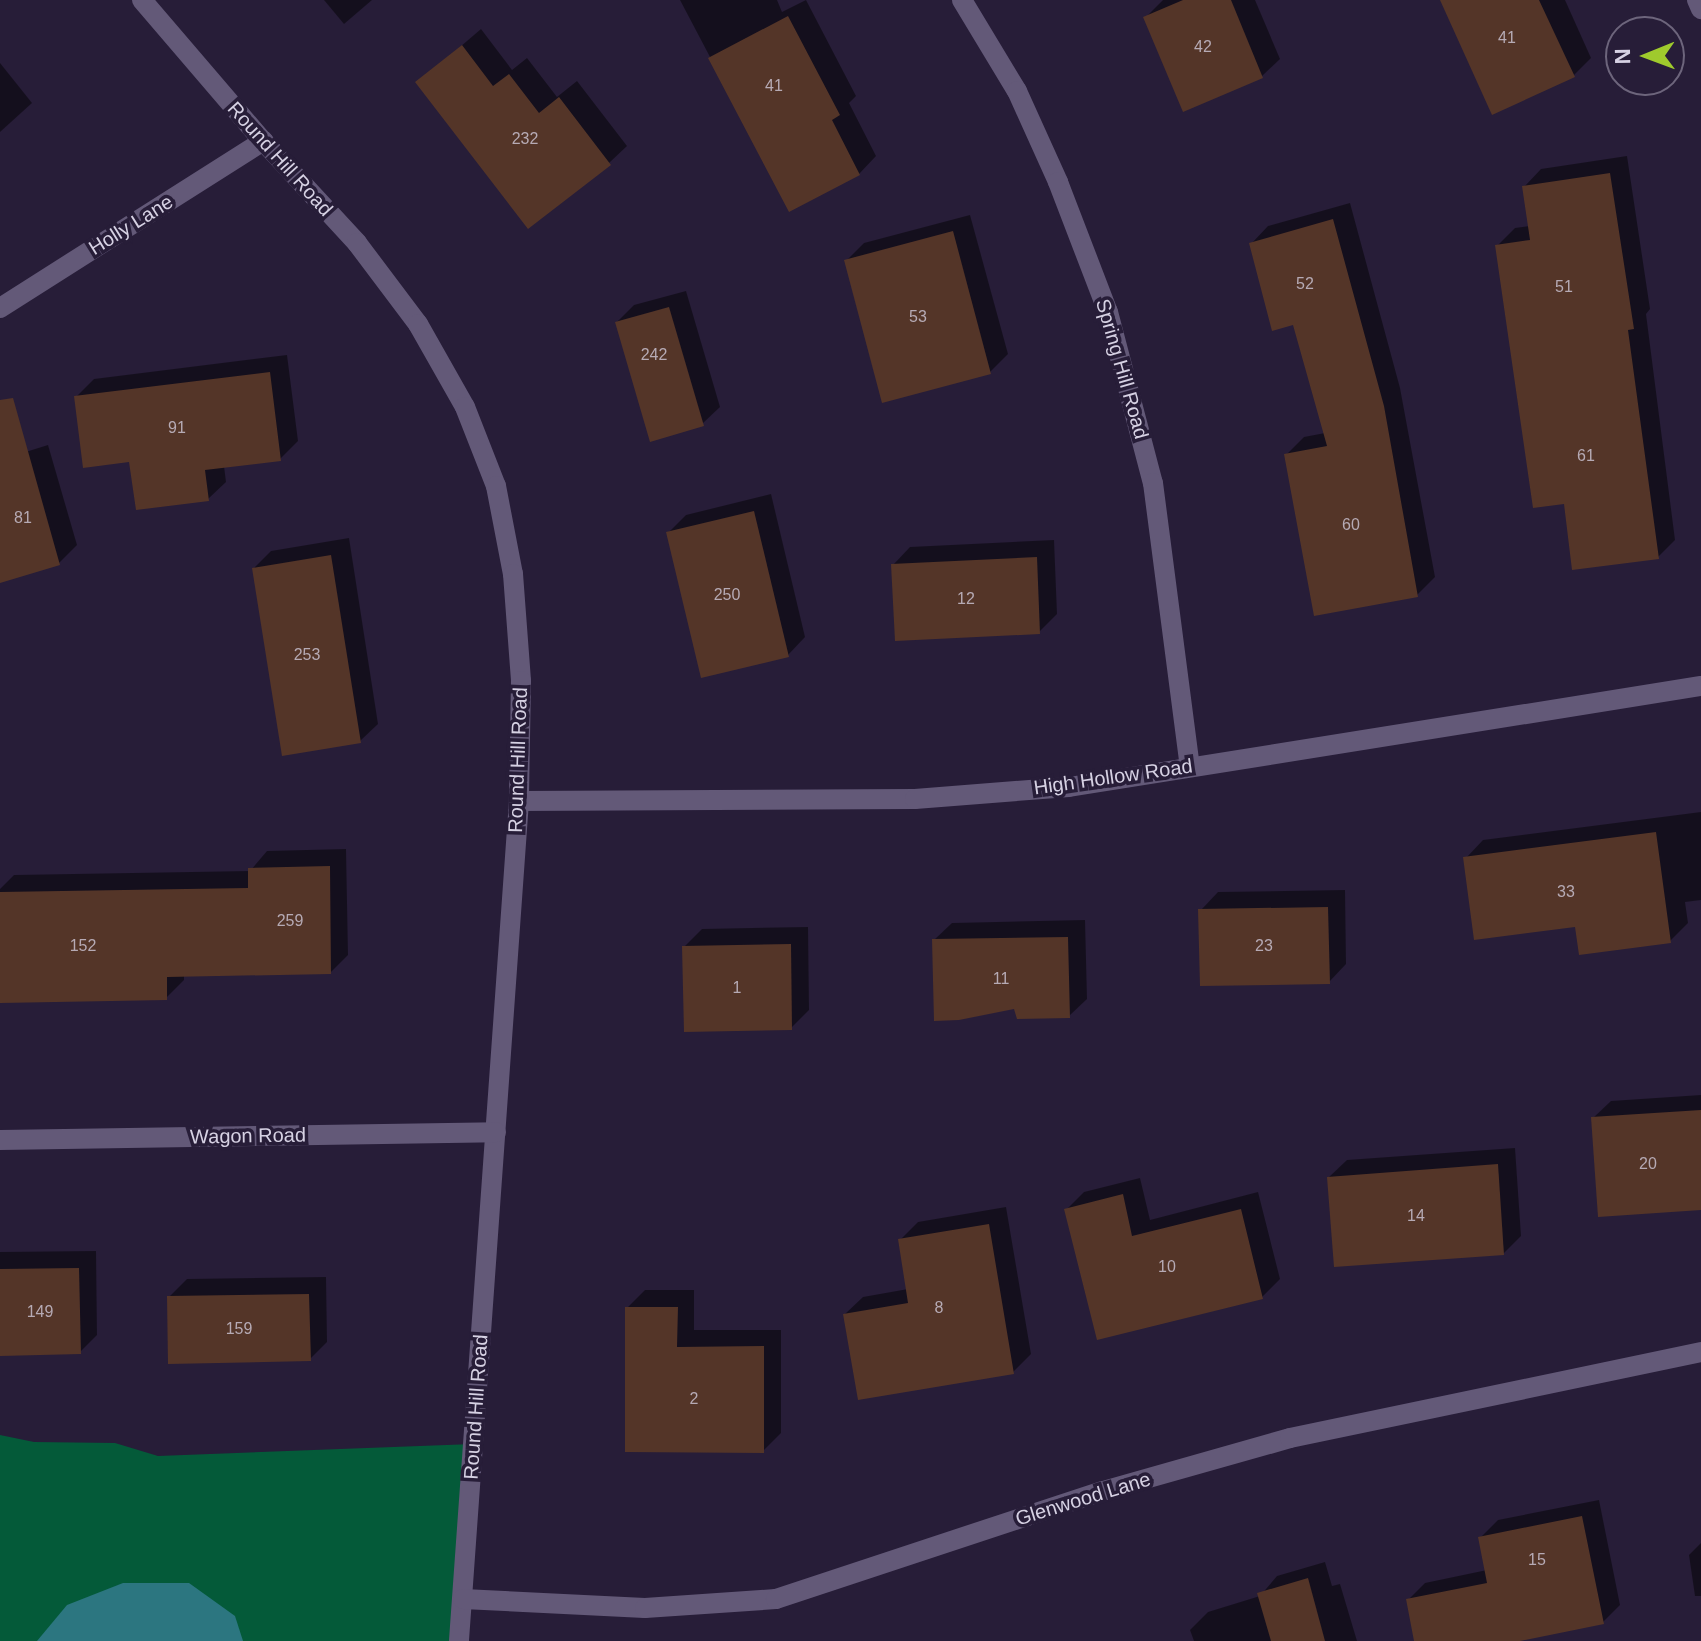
<!DOCTYPE html>
<html>
<head>
<meta charset="utf-8">
<style>
	body { margin:0 }
	#map { position:relative; width:1701px; height:1641px; overflow:hidden; background:#271d38; font-family:Helvetica,sans-serif }
	div>[style] { position:absolute }
	.forest>* { inset:0; background:#045a39 }
	.water>* { inset:0; background:#2c7680 }
	.shadow>* { inset:0; background:#0007 }
	.building>* { inset:0; background:#543528 }
	.minor>* { height:20px; margin:-10px; padding:0 10px; transform-origin:10px; border-radius:10px; background:#635978 }
	span { translate:-50% -50%; white-space:nowrap; text-align:center; line-height:1.15; -webkit-text-stroke:7px #271d38; paint-order:stroke }
	.number-label { font-size:16px; color:#b6aab4 }
	.number-label span { -webkit-text-stroke-width:0 }
	.street-label { font-size:20px; color:#d6d1e3 }
	.north { position:absolute; left:1605px; top:16px; width:80px; height:80px; box-sizing:border-box; background:#271d38; border:2px solid #6d657c; border-radius:50%; rotate:269deg; font-size:22px; font-weight:700; line-height:32px; text-align:center; color:#d6d1e3 }
	.north::after { content:''; display:block; margin:auto; width:28px; height:36px; background:#9fca2d; clip-path:polygon(50% 0,100% 100%,50% 72%,0 100%) }
</style>
</head>
<body>
<div id="map">
	<div class="forest">
		<i style="clip-path:polygon(0 1435px,34px 1442px,115px 1443px,158px 1456px,473px 1444px,459px 1641px,0 1641px)"></i>
	</div>
	<div class="water">
		<i style="clip-path:polygon(123px 1583px,189px 1583px,235px 1616px,243px 1641px,37px 1641px,67px 1605px)"></i>
	</div>
	<div class="shadow">
		<i style="clip-path:polygon(324px 0,372px 0,344px 24px)"></i>
		<i style="clip-path:polygon(680px 0,777px 0,782px 12px,806px 0,856px 96px,849px 103px,876px 156px,859px 174px,790px 209px)"></i>
		<i style="clip-path:polygon(1163px 0,1255px 0,1280px 59px,1262px 76px,1146px 17px)"></i>
		<i style="clip-path:polygon(1442px 0,1565px 0,1591px 58px,1574px 75px)"></i>
		<i style="clip-path:polygon(481px 29px,512px 70px,527px 58px,557px 97px,577px 81px,627px 146px,609px 163px,418px 83px)"></i>
		<i style="clip-path:polygon(0 63px,32px 103px,0 132px)"></i>
		<i style="clip-path:polygon(1627px 156px,1650px 309px,1646px 314px,1675px 540px,1658px 557px,1566px 502px,1497px 246px,1515px 228px,1530px 226px,1524px 187px,1541px 169px)"></i>
		<i style="clip-path:polygon(1350px 203px,1400px 388px,1435px 577px,1417px 595px,1287px 454px,1304px 437px,1325px 433px,1295px 323px,1251px 244px,1268px 226px)"></i>
		<i style="clip-path:polygon(970px 215px,1008px 354px,990px 372px,846px 261px,864px 243px)"></i>
		<i style="clip-path:polygon(686px 291px,720px 407px,702px 424px,617px 322px,634px 305px)"></i>
		<i style="clip-path:polygon(287px 355px,298px 441px,280px 459px,224px 466px,226px 482px,208px 499px,131px 460px,76px 397px,94px 379px)"></i>
		<i style="clip-path:polygon(48px 445px,77px 545px,59px 563px,0 580px,0 460px)"></i>
		<i style="clip-path:polygon(771px 494px,805px 637px,788px 655px,668px 533px,686px 515px)"></i>
		<i style="clip-path:polygon(349px 538px,378px 724px,360px 741px,254px 568px,271px 551px)"></i>
		<i style="clip-path:polygon(1054px 540px,1057px 614px,1039px 632px,893px 565px,910px 547px)"></i>
		<i style="clip-path:polygon(1701px 812px,1701px 900px,1685px 902px,1688px 923px,1670px 941px,1577px 925px,1466px 858px,1483px 840px)"></i>
		<i style="clip-path:polygon(346px 849px,348px 955px,331px 972px,184px 975px,184px 980px,166px 998px,0 1001px,0 889px,14px 875px,250px 871px,267px 851px)"></i>
		<i style="clip-path:polygon(1345px 890px,1346px 964px,1329px 982px,1201px 910px,1218px 892px)"></i>
		<i style="clip-path:polygon(1085px 920px,1087px 999px,1069px 1016px,1015px 1006px,934px 940px,952px 923px)"></i>
		<i style="clip-path:polygon(808px 927px,809px 1010px,791px 1028px,684px 947px,702px 929px)"></i>
		<i style="clip-path:polygon(1701px 1095px,1701px 1208px,1593px 1118px,1611px 1101px)"></i>
		<i style="clip-path:polygon(1515px 1148px,1521px 1236px,1504px 1253px,1329px 1177px,1347px 1160px)"></i>
		<i style="clip-path:polygon(1140px 1178px,1150px 1220px,1258px 1192px,1280px 1279px,1262px 1297px,1066px 1210px,1084px 1192px)"></i>
		<i style="clip-path:polygon(1006px 1207px,1031px 1354px,1013px 1372px,845px 1314px,863px 1297px,908px 1289px,900px 1240px,918px 1222px)"></i>
		<i style="clip-path:polygon(96px 1251px,97px 1335px,80px 1352px,0 1354px,0 1252px)"></i>
		<i style="clip-path:polygon(326px 1277px,327px 1342px,310px 1359px,169px 1297px,187px 1279px)"></i>
		<i style="clip-path:polygon(645px 1290px,694px 1290px,694px 1330px,781px 1330px,781px 1433px,763px 1451px,627px 1308px)"></i>
		<i style="clip-path:polygon(1599px 1500px,1620px 1605px,1603px 1622px,1497px 1641px,1416px 1641px,1408px 1600px,1425px 1583px,1487px 1570px,1480px 1538px,1498px 1520px)"></i>
		<i style="clip-path:polygon(1701px 1543px,1701px 1596px,1695px 1596px,1689px 1555px)"></i>
		<i style="clip-path:polygon(1325px 1562px,1332px 1586px,1340px 1584px,1357px 1641px,1194px 1641px,1190px 1630px,1208px 1612px,1260px 1596px,1277px 1576px)"></i>
	</div>
	<div class="building">
		<i style="clip-path:polygon(1183px 0,1231px 0,1263px 78px,1183px 112px,1143px 17px)"></i>
		<i style="clip-path:polygon(1440px 0,1539px 0,1575px 77px,1492px 115px)"></i>
		<i style="clip-path:polygon(788px 16px,840px 115px,832px 120px,860px 175px,789px 212px,708px 58px)"></i>
		<i style="clip-path:polygon(462px 45px,493px 86px,509px 74px,539px 113px,559px 97px,611px 165px,528px 229px,415px 82px)"></i>
		<i style="clip-path:polygon(1610px 173px,1634px 329px,1628px 330px,1659px 559px,1572px 570px,1564px 504px,1533px 508px,1495px 245px,1530px 240px,1522px 186px)"></i>
		<i style="clip-path:polygon(1333px 219px,1384px 406px,1418px 597px,1314px 616px,1284px 454px,1327px 446px,1293px 325px,1272px 331px,1249px 243px)"></i>
		<i style="clip-path:polygon(953px 231px,991px 374px,882px 403px,844px 260px)"></i>
		<i style="clip-path:polygon(669px 307px,704px 426px,650px 442px,615px 322px)"></i>
		<i style="clip-path:polygon(270px 372px,281px 461px,205px 470px,209px 501px,136px 510px,129px 462px,83px 468px,74px 396px)"></i>
		<i style="clip-path:polygon(13px 398px,60px 565px,0 583px,0 400px)"></i>
		<i style="clip-path:polygon(754px 511px,789px 657px,701px 678px,666px 532px)"></i>
		<i style="clip-path:polygon(331px 555px,361px 743px,282px 756px,252px 568px)"></i>
		<i style="clip-path:polygon(1037px 557px,1040px 634px,895px 641px,891px 564px)"></i>
		<i style="clip-path:polygon(1656px 832px,1671px 943px,1579px 955px,1575px 927px,1474px 940px,1463px 857px)"></i>
		<i style="clip-path:polygon(330px 866px,331px 974px,167px 977px,167px 1000px,0 1003px,0 892px,248px 888px,248px 868px)"></i>
		<i style="clip-path:polygon(1328px 907px,1330px 984px,1200px 986px,1198px 909px)"></i>
		<i style="clip-path:polygon(1068px 937px,1070px 1018px,1017px 1019px,1014px 1009px,959px 1020px,934px 1021px,932px 939px)"></i>
		<i style="clip-path:polygon(791px 944px,792px 1030px,684px 1032px,682px 946px)"></i>
		<i style="clip-path:polygon(1701px 1110px,1701px 1210px,1598px 1217px,1591px 1117px)"></i>
		<i style="clip-path:polygon(1498px 1164px,1504px 1255px,1334px 1267px,1327px 1177px)"></i>
		<i style="clip-path:polygon(1123px 1194px,1132px 1236px,1241px 1209px,1263px 1299px,1097px 1340px,1064px 1209px)"></i>
		<i style="clip-path:polygon(989px 1224px,1014px 1374px,858px 1400px,843px 1314px,908px 1303px,898px 1239px)"></i>
		<i style="clip-path:polygon(79px 1268px,81px 1354px,0 1356px,0 1269px)"></i>
		<i style="clip-path:polygon(309px 1294px,311px 1361px,168px 1364px,167px 1296px)"></i>
		<i style="clip-path:polygon(625px 1307px,678px 1307px,677px 1347px,764px 1346px,764px 1453px,625px 1452px)"></i>
		<i style="clip-path:polygon(1582px 1516px,1604px 1624px,1520px 1641px,1414px 1641px,1406px 1599px,1487px 1583px,1478px 1537px)"></i>
		<i style="clip-path:polygon(1308px 1578px,1325px 1641px,1271px 1641px,1257px 1593px)"></i>
	</div>
	<div class="minor">
		<i style="left:142px;top:0;width:186px;rotate:49.4deg"></i>
		<i style="left:263px;top:141px;width:139px;rotate:47.3deg"></i>
		<i style="left:357px;top:243px;width:101px;rotate:53deg"></i>
		<i style="left:418px;top:324px;width:95px;rotate:60.5deg"></i>
		<i style="left:465px;top:407px;width:85px;rotate:68.6deg"></i>
		<i style="left:496px;top:486px;width:90px;rotate:79.1deg"></i>
		<i style="left:513px;top:574px;width:107px;rotate:85.7deg"></i>
		<i style="left:521px;top:681px;width:120px;rotate:91deg"></i>
		<i style="left:519px;top:801px;width:842px;rotate:94.09deg"></i>
		<i style="left:962px;top:0;width:106px;rotate:58.9deg"></i>
		<i style="left:1017px;top:91px;width:100px;rotate:65.7deg"></i>
		<i style="left:1058px;top:182px;width:139px;rotate:69deg"></i>
		<i style="left:1108px;top:312px;width:177px;rotate:75.3deg"></i>
		<i style="left:1153px;top:483px;width:285px;rotate:82.6deg"></i>
		<i style="left:1697px;top:0;width:10px;rotate:66deg"></i>
		<i style="left:0;top:308px;width:312px;rotate:-32.4deg"></i>
		<i style="left:519px;top:801px;width:396px;rotate:-0.3deg"></i>
		<i style="left:915px;top:799px;width:154px;rotate:-4.5deg"></i>
		<i style="left:1069px;top:787px;width:640px;rotate:-9.08deg"></i>
		<i style="left:0;top:1140px;width:496px;rotate:-0.9deg"></i>
		<i style="left:463px;top:1599px;width:182px;rotate:2.8deg"></i>
		<i style="left:645px;top:1608px;width:131px;rotate:-3.9deg"></i>
		<i style="left:776px;top:1599px;width:344px;rotate:-18.3deg"></i>
		<i style="left:1103px;top:1491px;width:194px;rotate:-15.8deg"></i>
		<i style="left:1290px;top:1438px;width:420px;rotate:-11.8deg"></i>
	</div>
	<div class="number-label">
		<span style="left:1507px;top:38px">41</span>
		<span style="left:1203px;top:47px">42</span>
		<span style="left:774px;top:86px">41</span>
		<span style="left:525px;top:139px">232</span>
		<span style="left:1305px;top:284px">52</span>
		<span style="left:1564px;top:287px">51</span>
		<span style="left:918px;top:317px">53</span>
		<span style="left:654px;top:355px">242</span>
		<span style="left:177px;top:428px">91</span>
		<span style="left:1586px;top:456px">61</span>
		<span style="left:23px;top:518px">81</span>
		<span style="left:1351px;top:525px">60</span>
		<span style="left:727px;top:595px">250</span>
		<span style="left:966px;top:599px">12</span>
		<span style="left:307px;top:655px">253</span>
		<span style="left:1566px;top:892px">33</span>
		<span style="left:290px;top:921px">259</span>
		<span style="left:83px;top:946px">152</span>
		<span style="left:1264px;top:946px">23</span>
		<span style="left:1001px;top:979px">11</span>
		<span style="left:737px;top:988px">1</span>
		<span style="left:1648px;top:1164px">20</span>
		<span style="left:1416px;top:1216px">14</span>
		<span style="left:1167px;top:1267px">10</span>
		<span style="left:939px;top:1308px">8</span>
		<span style="left:40px;top:1312px">149</span>
		<span style="left:239px;top:1329px">159</span>
		<span style="left:694px;top:1399px">2</span>
		<span style="left:1537px;top:1560px">15</span>
	</div>
	<div class="street-label">
		<span style="left:280px;top:159px;rotate:48deg">Round Hill Road</span>
		<span style="left:131px;top:225px;rotate:-32deg">Holly Lane</span>
		<span style="left:1122px;top:369px;rotate:74deg">Spring Hill Road</span>
		<span style="left:518px;top:760px;rotate:-88deg">Round Hill Road</span>
		<span style="left:1113px;top:777px;rotate:-8deg">High Hollow Road</span>
		<span style="left:248px;top:1136px;rotate:-1deg">Wagon Road</span>
		<span style="left:476px;top:1407px;rotate:-86deg">Round Hill Road</span>
		<span style="left:1083px;top:1499px;rotate:-17deg">Glenwood Lane</span>
	</div>
	<div class="north">N</div>
</div>
</body>
</html>
